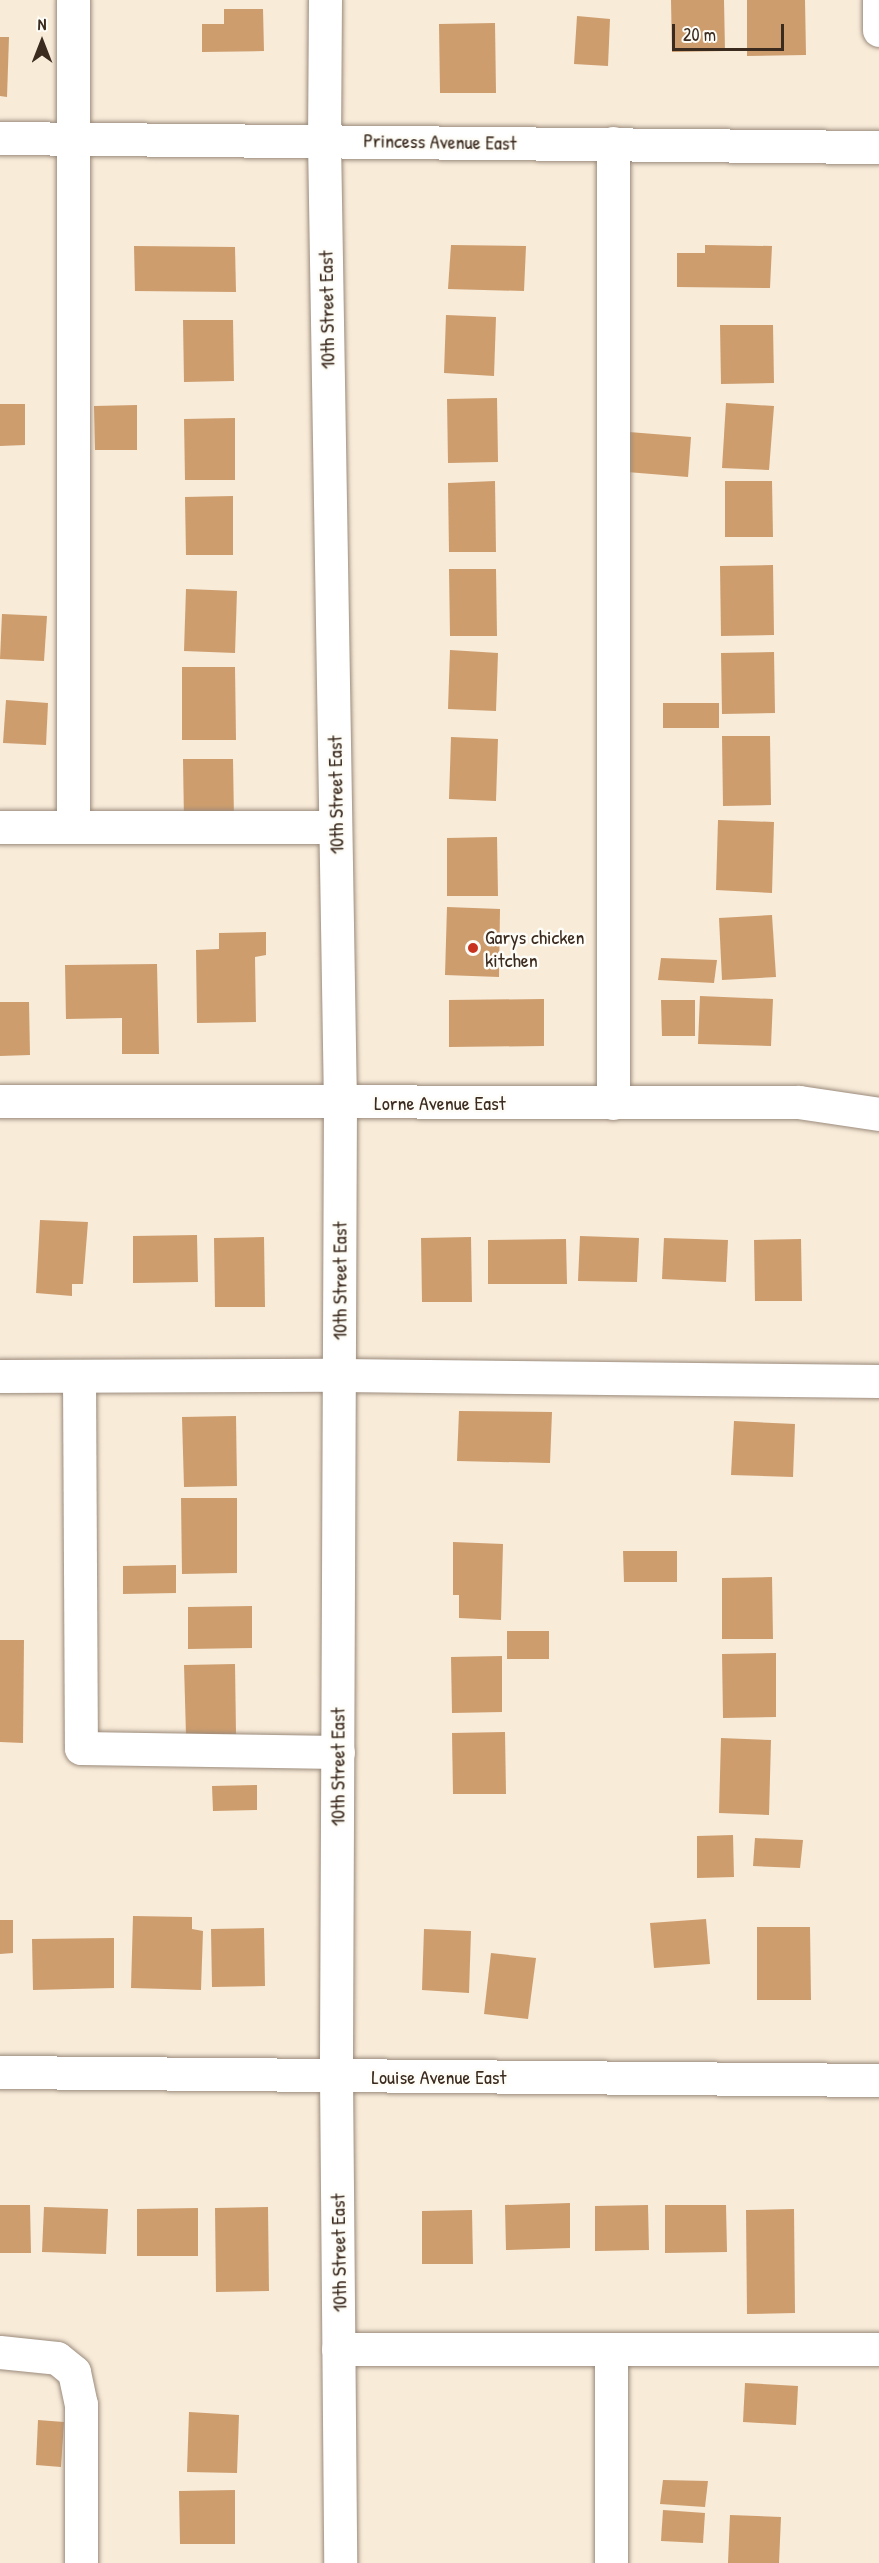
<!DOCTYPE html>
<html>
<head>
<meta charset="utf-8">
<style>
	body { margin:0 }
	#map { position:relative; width:879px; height:2563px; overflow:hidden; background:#f8ebd8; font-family:"Patrick Hand",sans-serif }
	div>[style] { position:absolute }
	.building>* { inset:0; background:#cd9d6e }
	.roads { filter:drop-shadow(0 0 2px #9a8a7b) drop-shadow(0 0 2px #9a8a7b) }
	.minor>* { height:33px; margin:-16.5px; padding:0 16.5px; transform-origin:16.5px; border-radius:16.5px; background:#fff }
	.dots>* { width:16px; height:16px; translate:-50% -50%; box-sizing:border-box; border:3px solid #fdfcf7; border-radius:50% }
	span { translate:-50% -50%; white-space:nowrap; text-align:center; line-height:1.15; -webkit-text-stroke:5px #fdfcf7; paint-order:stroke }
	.street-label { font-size:20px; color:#3b2a1e }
	.poi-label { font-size:20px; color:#3b2a1e }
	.left { translate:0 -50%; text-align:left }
	.north { position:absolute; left:12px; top:12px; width:60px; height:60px; -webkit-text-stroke:4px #fdfcf7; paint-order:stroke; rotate:0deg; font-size:16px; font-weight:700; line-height:24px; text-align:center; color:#3b2a1e }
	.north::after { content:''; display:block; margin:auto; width:21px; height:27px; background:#3b2a1e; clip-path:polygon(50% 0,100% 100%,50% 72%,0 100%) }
	.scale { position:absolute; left:672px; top:24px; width:112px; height:27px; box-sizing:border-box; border:3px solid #3b2a1e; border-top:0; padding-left:8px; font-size:18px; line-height:21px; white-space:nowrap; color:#3b2a1e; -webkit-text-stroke:4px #fdfcf7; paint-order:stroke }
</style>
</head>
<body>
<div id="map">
	<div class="building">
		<i style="clip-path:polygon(671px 0,724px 0,725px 51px,672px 52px)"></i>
		<i style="clip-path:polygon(747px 0,805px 0,806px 55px,747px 56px)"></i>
		<i style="clip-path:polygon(224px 9px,263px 9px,264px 51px,202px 52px,202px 24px,224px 24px)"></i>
		<i style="clip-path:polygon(577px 16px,610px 19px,608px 66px,574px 64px)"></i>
		<i style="clip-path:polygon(495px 23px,496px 93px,440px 93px,439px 24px)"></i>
		<i style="clip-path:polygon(0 37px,9px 37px,7px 97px,0 96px)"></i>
		<i style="clip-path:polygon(451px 245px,526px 246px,524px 291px,448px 289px)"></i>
		<i style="clip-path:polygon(705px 245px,772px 246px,770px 288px,677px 287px,677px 253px,705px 253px)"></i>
		<i style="clip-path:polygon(134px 246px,235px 247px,236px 292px,135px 291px)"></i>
		<i style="clip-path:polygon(446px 315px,496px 317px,494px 376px,444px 373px)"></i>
		<i style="clip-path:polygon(183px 320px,233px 320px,234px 381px,184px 382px)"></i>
		<i style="clip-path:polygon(720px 325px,773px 325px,774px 383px,721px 384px)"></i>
		<i style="clip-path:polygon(497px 398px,498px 462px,448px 463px,447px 399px)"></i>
		<i style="clip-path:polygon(726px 403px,774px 406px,769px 470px,722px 468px)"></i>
		<i style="clip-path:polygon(0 404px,25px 404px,25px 445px,0 446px)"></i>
		<i style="clip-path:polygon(137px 405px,137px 450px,95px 450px,94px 406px)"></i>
		<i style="clip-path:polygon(235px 418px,235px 480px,185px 480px,184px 419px)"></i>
		<i style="clip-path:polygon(629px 432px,691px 437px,688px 477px,627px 472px)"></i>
		<i style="clip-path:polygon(495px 481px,496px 552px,449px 552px,448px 483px)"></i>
		<i style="clip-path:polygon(725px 481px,772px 481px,773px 537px,725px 537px)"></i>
		<i style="clip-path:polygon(233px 496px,233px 555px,186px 555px,185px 497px)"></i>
		<i style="clip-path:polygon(773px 565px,774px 635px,721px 636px,720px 566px)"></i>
		<i style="clip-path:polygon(449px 569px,496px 569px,497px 636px,450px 636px)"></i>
		<i style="clip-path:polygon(186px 589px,237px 591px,235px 653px,184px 651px)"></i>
		<i style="clip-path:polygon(2px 614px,47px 616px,44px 661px,0 659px)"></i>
		<i style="clip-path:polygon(450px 650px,498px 653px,496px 711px,448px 709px)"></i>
		<i style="clip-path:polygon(774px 652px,775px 713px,722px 714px,721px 653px)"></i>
		<i style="clip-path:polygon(182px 667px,235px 667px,236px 740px,182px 740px)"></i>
		<i style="clip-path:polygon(6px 700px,48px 703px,46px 745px,3px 743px)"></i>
		<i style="clip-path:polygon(663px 703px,719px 703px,719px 728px,663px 728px)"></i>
		<i style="clip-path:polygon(722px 736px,770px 736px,771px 805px,723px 806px)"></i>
		<i style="clip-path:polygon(451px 737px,498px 739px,496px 801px,449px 799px)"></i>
		<i style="clip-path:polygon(183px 759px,233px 759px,234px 820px,184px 821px)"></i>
		<i style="clip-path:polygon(718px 820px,774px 822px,772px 893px,716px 890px)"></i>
		<i style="clip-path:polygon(497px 837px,498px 896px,447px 896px,447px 838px)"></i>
		<i style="clip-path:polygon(447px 907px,500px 909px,499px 977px,445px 975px)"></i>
		<i style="clip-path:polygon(772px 915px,776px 977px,722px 980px,719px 918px)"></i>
		<i style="clip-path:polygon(266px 932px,266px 955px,255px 957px,256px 1022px,197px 1023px,196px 950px,219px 949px,219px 933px)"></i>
		<i style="clip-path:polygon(661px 958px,717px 960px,714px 983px,658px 980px)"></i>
		<i style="clip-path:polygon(157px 964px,159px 1054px,122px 1054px,122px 1018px,66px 1019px,65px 965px)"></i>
		<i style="clip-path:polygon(700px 996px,773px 999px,771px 1046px,698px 1044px)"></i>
		<i style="clip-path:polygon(544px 999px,544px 1046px,449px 1047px,449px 1000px)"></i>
		<i style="clip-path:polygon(661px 1000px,695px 1000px,695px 1036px,662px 1036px)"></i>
		<i style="clip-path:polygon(0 1002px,29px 1002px,30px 1055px,0 1056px)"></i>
		<i style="clip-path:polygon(40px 1220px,88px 1222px,83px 1284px,72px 1284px,72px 1296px,36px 1293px)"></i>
		<i style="clip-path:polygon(197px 1235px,198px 1282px,133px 1283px,133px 1236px)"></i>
		<i style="clip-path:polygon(580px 1236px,639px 1238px,637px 1282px,578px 1281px)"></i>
		<i style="clip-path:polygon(264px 1237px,265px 1307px,215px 1307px,214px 1238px)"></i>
		<i style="clip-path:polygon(471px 1237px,472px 1302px,422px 1302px,421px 1238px)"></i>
		<i style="clip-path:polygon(664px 1238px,728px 1240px,726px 1282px,662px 1279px)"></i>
		<i style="clip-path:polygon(566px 1239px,567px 1284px,488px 1284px,488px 1240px)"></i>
		<i style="clip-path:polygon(801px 1239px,802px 1301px,755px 1301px,754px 1240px)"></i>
		<i style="clip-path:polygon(459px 1411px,552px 1412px,550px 1463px,457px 1461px)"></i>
		<i style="clip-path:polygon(236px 1416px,237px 1486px,184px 1487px,182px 1417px)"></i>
		<i style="clip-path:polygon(734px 1421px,795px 1424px,793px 1477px,731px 1475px)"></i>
		<i style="clip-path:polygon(181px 1498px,237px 1498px,237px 1573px,182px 1574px)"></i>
		<i style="clip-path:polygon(453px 1542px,503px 1544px,501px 1620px,459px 1618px,459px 1595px,453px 1595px)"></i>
		<i style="clip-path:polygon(623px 1551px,677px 1551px,677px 1582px,624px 1582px)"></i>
		<i style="clip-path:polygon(176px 1565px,176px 1593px,123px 1594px,123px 1566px)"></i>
		<i style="clip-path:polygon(772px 1577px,773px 1639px,722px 1639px,722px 1578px)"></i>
		<i style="clip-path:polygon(252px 1606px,252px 1648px,188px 1649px,188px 1607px)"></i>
		<i style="clip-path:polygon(507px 1631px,549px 1631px,549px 1659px,507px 1659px)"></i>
		<i style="clip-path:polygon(0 1640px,24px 1640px,23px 1743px,0 1742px)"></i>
		<i style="clip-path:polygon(776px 1653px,776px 1717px,723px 1718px,722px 1654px)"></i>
		<i style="clip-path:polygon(502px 1656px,502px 1712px,452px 1713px,451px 1657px)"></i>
		<i style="clip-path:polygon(235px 1664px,236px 1734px,186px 1735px,184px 1665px)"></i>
		<i style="clip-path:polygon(505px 1732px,506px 1794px,453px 1794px,452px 1733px)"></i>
		<i style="clip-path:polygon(721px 1738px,771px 1740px,769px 1815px,719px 1813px)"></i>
		<i style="clip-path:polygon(257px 1785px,257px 1810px,213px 1811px,212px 1786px)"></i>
		<i style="clip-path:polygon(733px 1835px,734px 1877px,697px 1878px,697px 1836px)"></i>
		<i style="clip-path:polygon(755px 1838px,803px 1840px,800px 1868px,753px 1866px)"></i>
		<i style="clip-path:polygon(133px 1916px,192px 1917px,192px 1929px,203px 1931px,201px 1990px,131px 1988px)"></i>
		<i style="clip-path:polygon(706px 1919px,710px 1964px,654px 1968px,650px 1923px)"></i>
		<i style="clip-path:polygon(0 1920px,13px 1920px,13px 1953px,0 1954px)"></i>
		<i style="clip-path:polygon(757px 1927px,810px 1927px,811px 2000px,757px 2000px)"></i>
		<i style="clip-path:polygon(264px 1928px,265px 1986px,212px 1987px,211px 1929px)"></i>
		<i style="clip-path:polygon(424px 1929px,471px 1931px,469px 1993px,422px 1990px)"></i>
		<i style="clip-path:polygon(114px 1938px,114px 1988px,33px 1990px,32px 1939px)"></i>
		<i style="clip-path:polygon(491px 1953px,536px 1958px,528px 2019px,484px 2014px)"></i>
		<i style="clip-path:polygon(570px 2203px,570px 2248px,506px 2250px,505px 2205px)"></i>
		<i style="clip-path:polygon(0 2205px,30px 2205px,31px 2253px,0 2253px)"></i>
		<i style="clip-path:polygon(648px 2205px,649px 2250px,595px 2251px,595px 2206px)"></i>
		<i style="clip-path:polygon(665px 2205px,726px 2205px,727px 2252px,665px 2253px)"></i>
		<i style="clip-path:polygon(44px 2207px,108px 2209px,106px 2254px,42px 2252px)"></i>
		<i style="clip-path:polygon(268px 2207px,269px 2291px,216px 2292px,215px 2208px)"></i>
		<i style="clip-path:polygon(198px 2208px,198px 2256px,137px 2256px,137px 2209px)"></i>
		<i style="clip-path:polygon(794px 2209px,795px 2313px,747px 2314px,746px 2210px)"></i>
		<i style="clip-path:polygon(472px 2210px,473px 2264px,422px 2264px,422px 2211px)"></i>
		<i style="clip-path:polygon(745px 2383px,798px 2386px,796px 2425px,743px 2422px)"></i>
		<i style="clip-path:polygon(189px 2412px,239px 2415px,237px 2473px,187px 2472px)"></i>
		<i style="clip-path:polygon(38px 2420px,64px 2422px,61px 2467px,36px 2465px)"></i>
		<i style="clip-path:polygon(663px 2480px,708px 2481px,705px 2507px,660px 2504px)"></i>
		<i style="clip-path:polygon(235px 2490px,235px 2544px,180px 2544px,179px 2491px)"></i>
		<i style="clip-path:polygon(663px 2510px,705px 2513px,703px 2543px,661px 2541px)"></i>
		<i style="clip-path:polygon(730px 2515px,781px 2517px,779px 2563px,728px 2563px)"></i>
	</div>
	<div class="roads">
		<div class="minor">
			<i style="left:325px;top:0;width:140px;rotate:90.4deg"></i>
			<i style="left:324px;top:140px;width:961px;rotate:89.05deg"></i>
			<i style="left:340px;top:1101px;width:974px;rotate:90.24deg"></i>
			<i style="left:336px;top:2075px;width:488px;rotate:89.5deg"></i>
			<i style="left:879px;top:0;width:30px;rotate:90deg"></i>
			<i style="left:0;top:138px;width:879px;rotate:0.59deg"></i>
			<i style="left:613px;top:143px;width:960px;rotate:90deg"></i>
			<i style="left:0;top:827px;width:335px"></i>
			<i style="left:73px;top:827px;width:827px;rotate:-90deg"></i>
			<i style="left:0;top:1101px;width:799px;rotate:0.07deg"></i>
			<i style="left:799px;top:1102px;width:81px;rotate:8.5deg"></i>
			<i style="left:0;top:1376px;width:339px;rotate:-0.2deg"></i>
			<i style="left:339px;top:1375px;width:540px;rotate:0.64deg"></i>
			<i style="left:79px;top:1376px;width:372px;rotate:89.7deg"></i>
			<i style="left:81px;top:1748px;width:257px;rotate:0.9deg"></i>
			<i style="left:0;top:2072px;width:879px;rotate:0.52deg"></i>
			<i style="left:338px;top:2349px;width:541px"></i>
			<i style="left:611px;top:2349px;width:214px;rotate:90deg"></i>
			<i style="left:0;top:2352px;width:57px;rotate:6deg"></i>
			<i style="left:57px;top:2358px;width:22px;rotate:39deg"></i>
			<i style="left:74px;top:2372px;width:33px;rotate:78deg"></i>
			<i style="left:81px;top:2404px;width:159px;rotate:90deg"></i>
		</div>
	</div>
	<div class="dots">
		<i style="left:473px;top:948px;background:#c8321e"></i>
	</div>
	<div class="street-label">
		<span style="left:440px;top:141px;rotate:1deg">Princess Avenue East</span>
		<span style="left:326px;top:310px;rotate:-91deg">10th Street East</span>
		<span style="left:335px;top:795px;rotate:-91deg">10th Street East</span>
		<span style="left:440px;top:1102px">Lorne Avenue East</span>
		<span style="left:339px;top:1281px;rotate:-90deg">10th Street East</span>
		<span style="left:337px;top:1767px;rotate:-90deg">10th Street East</span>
		<span style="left:439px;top:2076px">Louise Avenue East</span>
		<span style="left:338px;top:2253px;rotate:-91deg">10th Street East</span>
	</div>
	<div class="poi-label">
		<span class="left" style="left:485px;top:948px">Garys chicken<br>kitchen</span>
	</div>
	<div class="north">N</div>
	<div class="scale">20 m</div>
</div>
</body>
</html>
